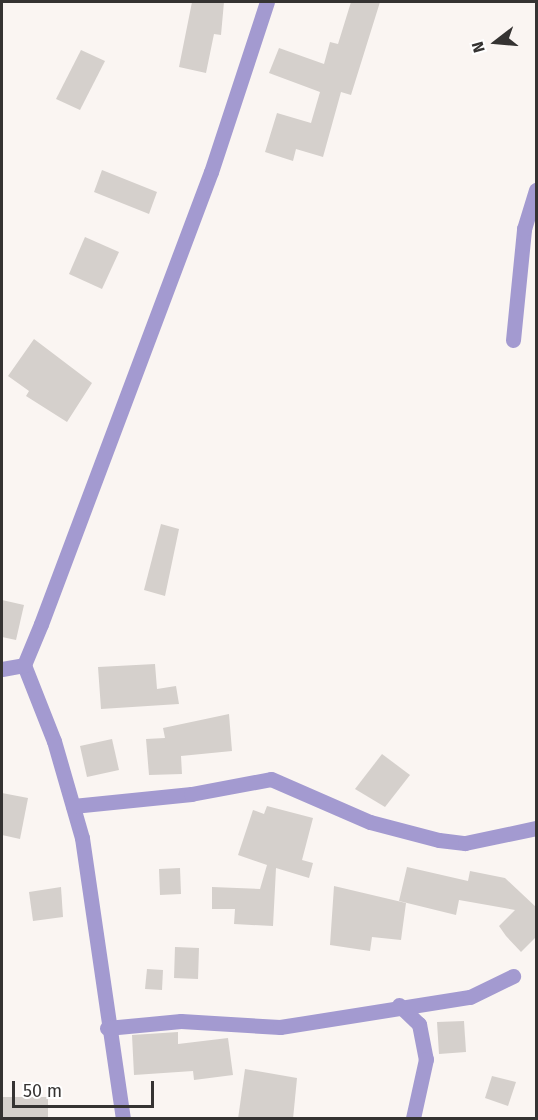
<!DOCTYPE html>
<html>
<head>
<meta charset="utf-8">
<style>
	body { margin:0 }
	#map { position:relative; width:538px; height:1120px; overflow:hidden; background:#faf5f2; font-family:"Fira Sans",sans-serif }
	div>[style] { position:absolute }
	.building>* { inset:0; background:#d5d0cc }
	.street>* { height:15px; margin:-7.5px; padding:0 7.5px; transform-origin:7.5px; border-radius:7.5px; background:#a39ad0 }
	span { translate:-50% -50%; white-space:nowrap; text-align:center; line-height:1.15; -webkit-text-stroke:6px #fff; paint-order:stroke }
	.frame { position:absolute; inset:0; border:3px solid #353332; pointer-events:none }
	.north { position:absolute; left:466px; top:12px; width:60px; height:60px; -webkit-text-stroke:4px #fff; paint-order:stroke; rotate:254deg; font-size:16px; font-weight:700; line-height:24px; text-align:center; color:#353332 }
	.north::after { content:''; display:block; margin:auto; width:21px; height:27px; background:#353332; clip-path:polygon(50% 0,100% 100%,50% 72%,0 100%) }
	.scale { position:absolute; left:12px; top:1081px; width:142px; height:27px; box-sizing:border-box; border:3px solid #353332; border-top:0; padding-left:8px; font-size:18px; line-height:21px; white-space:nowrap; color:#353332; -webkit-text-stroke:4px #fff; paint-order:stroke }
</style>
</head>
<body>
<div id="map">
	<div class="building">
		<i style="clip-path:polygon(192px 2px,224px 2px,221px 35px,214px 34px,206px 73px,179px 67px)"></i>
		<i style="clip-path:polygon(351px 2px,380px 2px,351px 95px,341px 92px,323px 157px,296px 149px,293px 161px,265px 152px,277px 113px,311px 123px,320px 92px,269px 73px,279px 48px,324px 64px,330px 42px,338px 44px)"></i>
		<i style="clip-path:polygon(81px 50px,105px 61px,80px 110px,56px 99px)"></i>
		<i style="clip-path:polygon(102px 170px,157px 192px,149px 214px,94px 192px)"></i>
		<i style="clip-path:polygon(85px 237px,119px 252px,102px 289px,69px 274px)"></i>
		<i style="clip-path:polygon(34px 339px,92px 383px,67px 422px,26px 396px,29px 391px,8px 376px)"></i>
		<i style="clip-path:polygon(161px 524px,179px 529px,165px 596px,144px 590px)"></i>
		<i style="clip-path:polygon(2px 600px,24px 605px,16px 640px,2px 637px)"></i>
		<i style="clip-path:polygon(155px 664px,157px 689px,176px 686px,179px 704px,101px 709px,98px 667px)"></i>
		<i style="clip-path:polygon(229px 714px,232px 751px,181px 756px,182px 774px,149px 775px,146px 739px,165px 738px,163px 728px)"></i>
		<i style="clip-path:polygon(112px 739px,119px 770px,87px 777px,80px 746px)"></i>
		<i style="clip-path:polygon(382px 754px,410px 775px,385px 807px,355px 789px)"></i>
		<i style="clip-path:polygon(2px 793px,28px 798px,20px 839px,2px 835px)"></i>
		<i style="clip-path:polygon(267px 806px,313px 818px,302px 860px,313px 863px,309px 878px,276px 868px,273px 926px,234px 924px,235px 909px,212px 909px,212px 887px,260px 889px,267px 865px,238px 855px,253px 810px,264px 814px)"></i>
		<i style="clip-path:polygon(407px 867px,468px 881px,470px 871px,505px 878px,537px 908px,537px 936px,521px 952px,506px 936px,499px 926px,515px 910px,459px 900px,456px 915px,399px 901px)"></i>
		<i style="clip-path:polygon(180px 868px,181px 894px,160px 895px,159px 869px)"></i>
		<i style="clip-path:polygon(334px 886px,406px 903px,401px 940px,372px 937px,370px 951px,330px 945px)"></i>
		<i style="clip-path:polygon(61px 887px,63px 917px,33px 921px,29px 892px)"></i>
		<i style="clip-path:polygon(175px 947px,199px 948px,198px 979px,174px 978px)"></i>
		<i style="clip-path:polygon(147px 969px,163px 970px,162px 990px,145px 989px)"></i>
		<i style="clip-path:polygon(464px 1021px,466px 1052px,439px 1054px,437px 1022px)"></i>
		<i style="clip-path:polygon(178px 1032px,178px 1044px,228px 1038px,233px 1075px,194px 1080px,193px 1071px,134px 1075px,132px 1035px)"></i>
		<i style="clip-path:polygon(245px 1069px,297px 1078px,293px 1119px,238px 1119px)"></i>
		<i style="clip-path:polygon(492px 1076px,516px 1082px,508px 1106px,485px 1098px)"></i>
		<i style="clip-path:polygon(2px 1097px,48px 1097px,48px 1119px,2px 1119px)"></i>
	</div>
	<div class="street">
		<i style="left:513px;top:340px;width:112px;rotate:-84.3deg"></i>
		<i style="left:524px;top:229px;width:41px;rotate:-72.9deg"></i>
		<i style="left:24px;top:665px;width:82px;rotate:68.5deg"></i>
		<i style="left:54px;top:741px;width:101px;rotate:73.9deg"></i>
		<i style="left:82px;top:838px;width:283px;rotate:81.7deg"></i>
		<i style="left:2px;top:669px;width:22px;rotate:-10deg"></i>
		<i style="left:24px;top:665px;width:44px;rotate:-67.5deg"></i>
		<i style="left:41px;top:624px;width:483px;rotate:-69.4deg"></i>
		<i style="left:211px;top:172px;width:179px;rotate:-71.8deg"></i>
		<i style="left:73px;top:806px;width:119px;rotate:-5.8deg"></i>
		<i style="left:191px;top:794px;width:81px;rotate:-10.6deg"></i>
		<i style="left:271px;top:779px;width:108px;rotate:23.5deg"></i>
		<i style="left:370px;top:822px;width:71px;rotate:14.6deg"></i>
		<i style="left:439px;top:840px;width:26px;rotate:7deg"></i>
		<i style="left:465px;top:843px;width:73px;rotate:-11.9deg"></i>
		<i style="left:399px;top:1005px;width:28px;rotate:44deg"></i>
		<i style="left:419px;top:1024px;width:36px;rotate:79deg"></i>
		<i style="left:426px;top:1059px;width:60px;rotate:102.4deg"></i>
		<i style="left:107px;top:1028px;width:74px;rotate:-5.4deg"></i>
		<i style="left:181px;top:1021px;width:99px;rotate:3.5deg"></i>
		<i style="left:280px;top:1027px;width:192px;rotate:-9deg"></i>
		<i style="left:470px;top:997px;width:48px;rotate:-26deg"></i>
	</div>
	<div class="frame"></div>
	<div class="north">N</div>
	<div class="scale">50 m</div>
</div>
</body>
</html>
